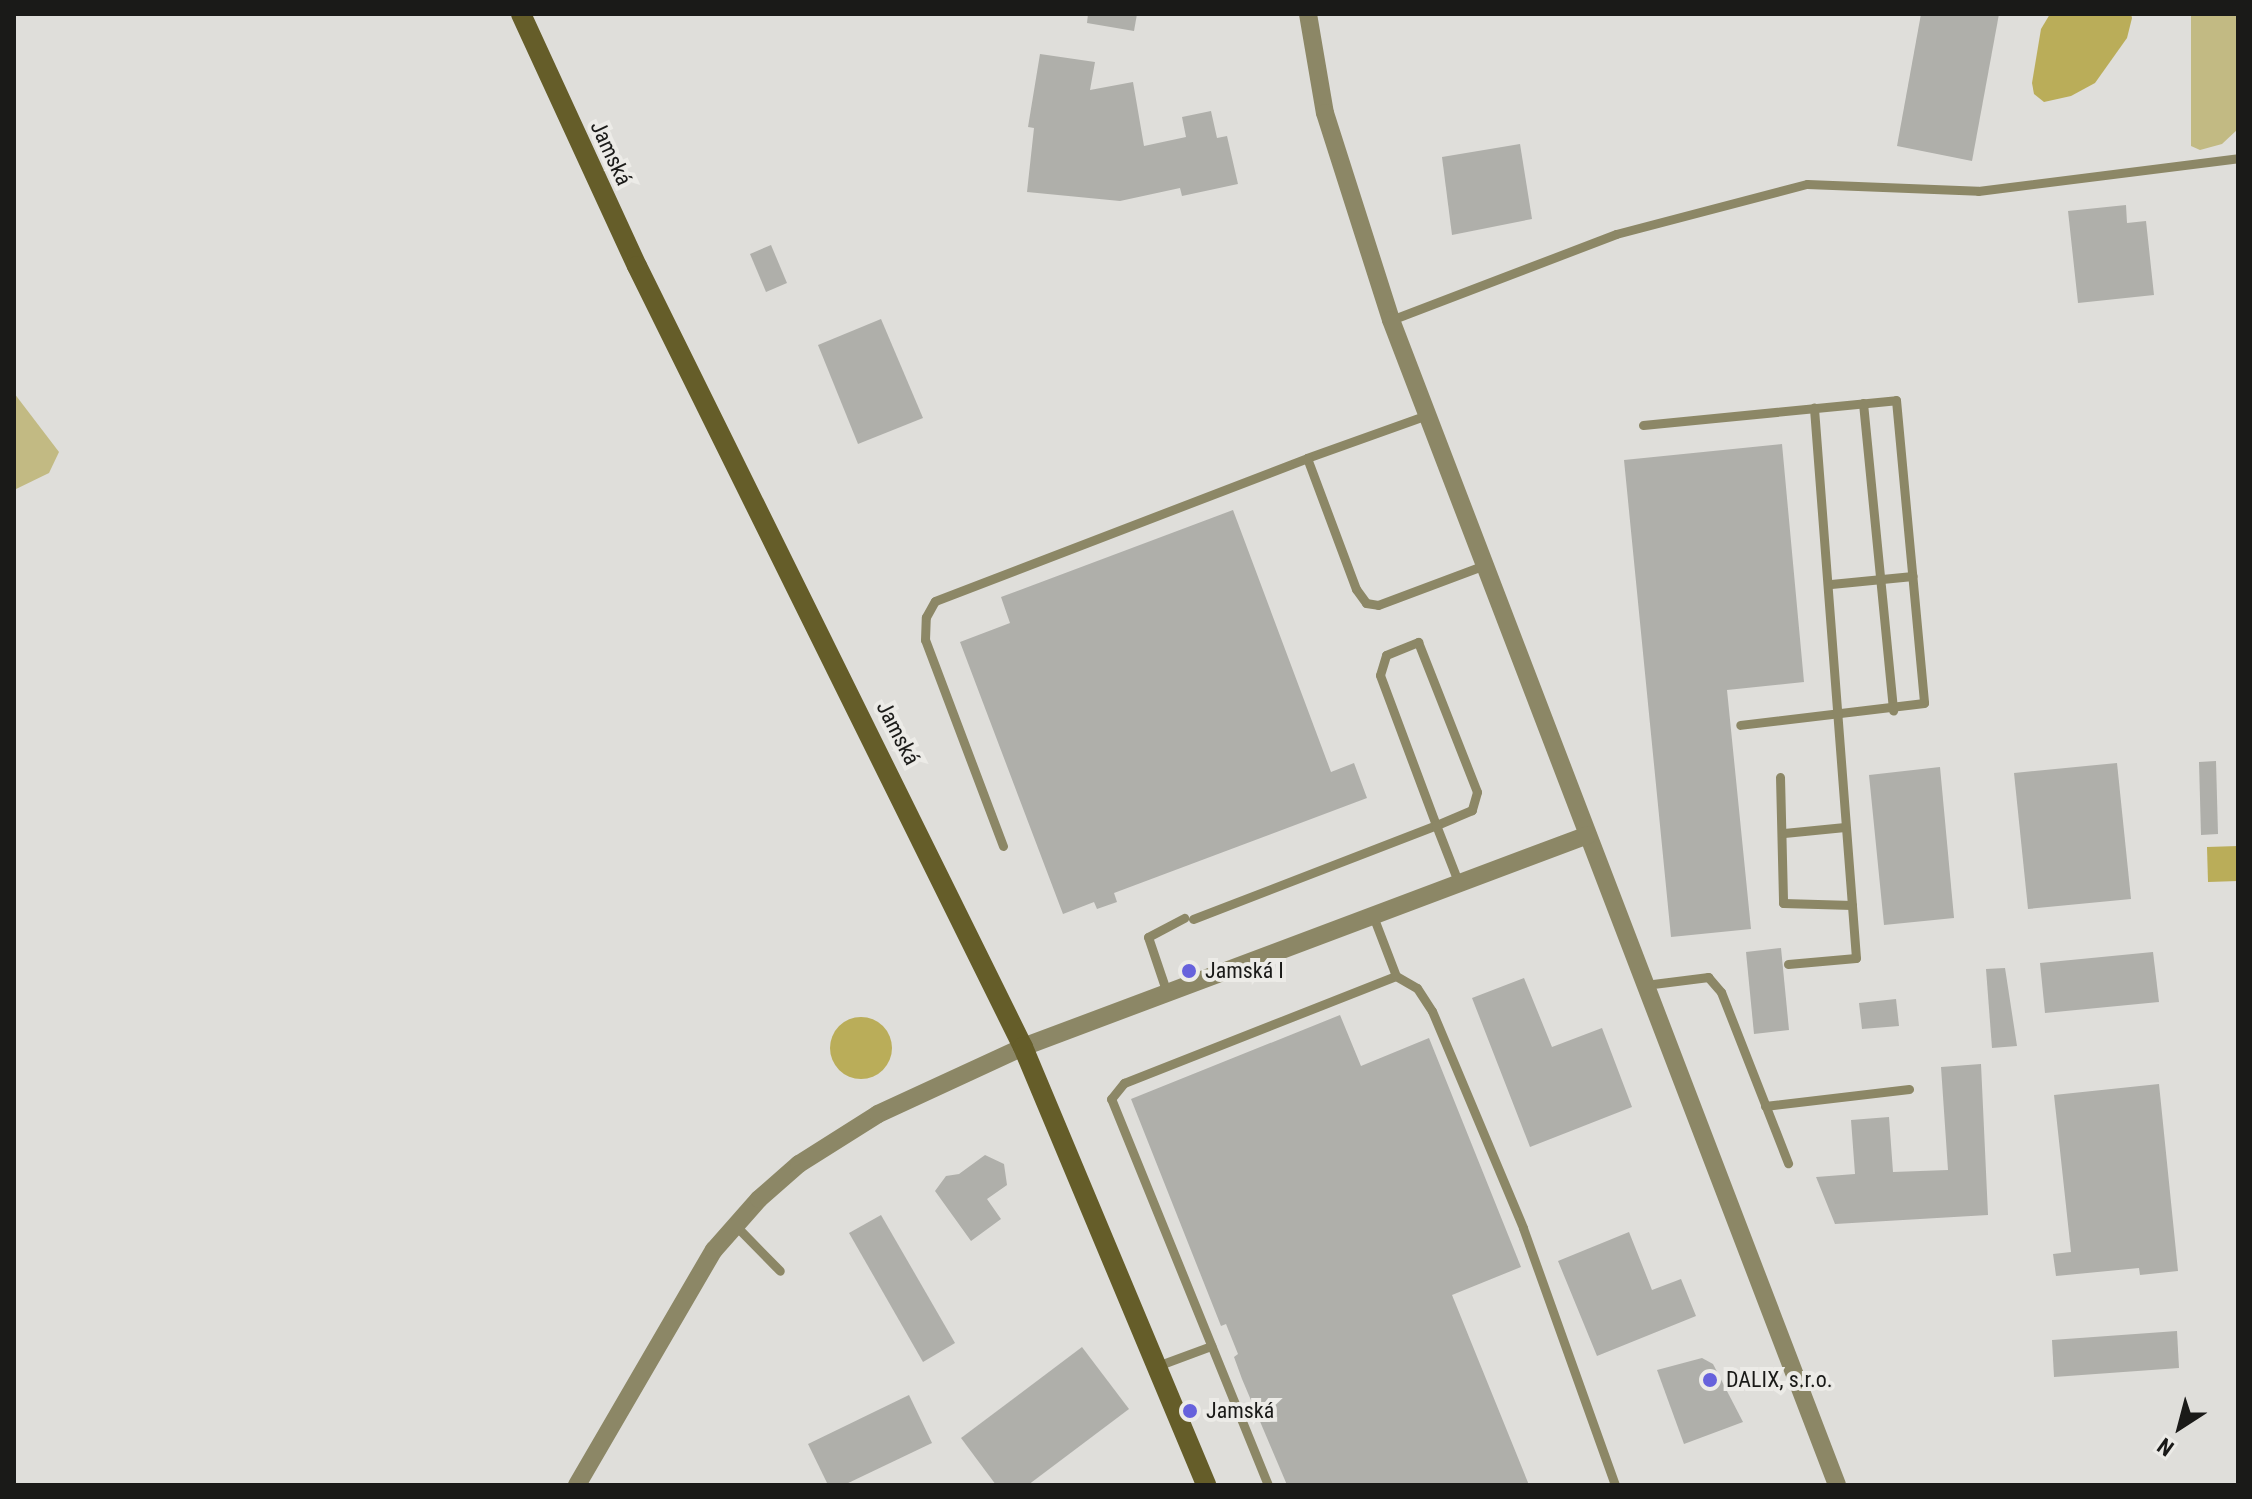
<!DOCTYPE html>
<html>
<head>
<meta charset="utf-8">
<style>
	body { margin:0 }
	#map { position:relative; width:2252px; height:1499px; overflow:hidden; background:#dfdeda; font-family:"Roboto Condensed",sans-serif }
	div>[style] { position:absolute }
	.green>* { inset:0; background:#c2ba83 }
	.water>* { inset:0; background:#baad59 }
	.round { border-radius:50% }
	.building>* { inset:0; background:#afafaa }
	.lane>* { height:9px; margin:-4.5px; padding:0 4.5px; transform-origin:4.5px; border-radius:4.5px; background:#8c8766 }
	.street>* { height:18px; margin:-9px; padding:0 9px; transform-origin:9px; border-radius:9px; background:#8c8766 }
	.secondary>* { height:20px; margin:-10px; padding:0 10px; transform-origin:10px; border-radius:10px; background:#655d29 }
	.dots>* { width:22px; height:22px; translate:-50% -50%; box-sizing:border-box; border:4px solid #ecebe7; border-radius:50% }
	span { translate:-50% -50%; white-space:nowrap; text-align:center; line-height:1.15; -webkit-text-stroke:8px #ecebe7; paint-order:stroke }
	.street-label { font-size:22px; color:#1a1a18 }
	.poi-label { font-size:22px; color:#1a1a18 }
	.left { translate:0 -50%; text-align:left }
	.frame { position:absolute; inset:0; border:16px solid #1a1a18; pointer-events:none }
	.north { position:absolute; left:2140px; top:1387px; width:80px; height:80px; -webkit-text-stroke:6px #ecebe7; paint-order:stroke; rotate:216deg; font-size:22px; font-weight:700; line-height:32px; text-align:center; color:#1a1a18 }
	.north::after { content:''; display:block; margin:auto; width:28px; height:36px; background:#1a1a18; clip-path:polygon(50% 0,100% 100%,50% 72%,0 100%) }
</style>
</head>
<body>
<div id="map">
	<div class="green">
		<i style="clip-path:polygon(2191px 14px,2238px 14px,2238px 129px,2222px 144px,2200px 150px,2191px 146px)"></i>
		<i style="clip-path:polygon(14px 393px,59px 452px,49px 473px,14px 490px)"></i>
	</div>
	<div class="water">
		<i style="clip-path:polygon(2050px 14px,2131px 14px,2132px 18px,2127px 38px,2095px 83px,2071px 96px,2044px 102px,2034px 94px,2032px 83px,2041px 29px)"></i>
		<i style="clip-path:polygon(2238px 846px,2238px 881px,2208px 882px,2207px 847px)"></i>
		<i class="round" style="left:830px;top:1017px;width:62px;height:62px"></i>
	</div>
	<div class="building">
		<i style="clip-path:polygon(1088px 14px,1137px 14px,1134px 31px,1087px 23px)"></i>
		<i style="clip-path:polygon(1921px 14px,1999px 14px,1972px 161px,1897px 146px)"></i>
		<i style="clip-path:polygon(1040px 54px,1095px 62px,1090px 90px,1133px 82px,1144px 146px,1186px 137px,1182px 117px,1211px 111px,1217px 138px,1227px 136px,1238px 184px,1182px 196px,1180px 188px,1120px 201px,1027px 192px,1034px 128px,1028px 127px)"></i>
		<i style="clip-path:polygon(1520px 144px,1532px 219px,1452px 235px,1442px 157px)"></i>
		<i style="clip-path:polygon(2126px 205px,2127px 223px,2146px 221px,2154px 295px,2078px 303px,2068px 211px)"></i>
		<i style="clip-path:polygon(771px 245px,787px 283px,766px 292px,750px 254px)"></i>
		<i style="clip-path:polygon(881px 319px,923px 418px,858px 444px,818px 345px)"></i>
		<i style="clip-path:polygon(1782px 444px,1804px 682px,1727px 690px,1751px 929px,1671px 937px,1624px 460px)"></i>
		<i style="clip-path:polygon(1233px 510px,1331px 772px,1354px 763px,1367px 798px,1114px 893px,1117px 902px,1097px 909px,1094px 902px,1063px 914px,960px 642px,1010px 623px,1001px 597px)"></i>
		<i style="clip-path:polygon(2216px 761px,2218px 834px,2201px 835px,2199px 762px)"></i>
		<i style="clip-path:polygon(2117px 763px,2131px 899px,2028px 909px,2014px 773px)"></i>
		<i style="clip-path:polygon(1940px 767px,1954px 918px,1884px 925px,1869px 775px)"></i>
		<i style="clip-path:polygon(1781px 948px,1789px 1030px,1754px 1034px,1746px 952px)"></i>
		<i style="clip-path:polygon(2153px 952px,2159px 1002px,2045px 1013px,2040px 963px)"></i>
		<i style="clip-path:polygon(2005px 968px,2017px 1046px,1992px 1048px,1986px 969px)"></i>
		<i style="clip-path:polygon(1524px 978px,1552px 1047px,1602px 1028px,1632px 1107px,1530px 1147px,1472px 998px)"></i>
		<i style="clip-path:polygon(1896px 999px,1899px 1026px,1862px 1029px,1859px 1003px)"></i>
		<i style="clip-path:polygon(1340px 1015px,1361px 1066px,1429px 1038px,1521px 1267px,1452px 1295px,1529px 1485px,1287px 1485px,1242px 1379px,1234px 1357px,1238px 1354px,1226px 1324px,1221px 1326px,1131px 1099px)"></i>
		<i style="clip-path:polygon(1981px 1064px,1988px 1215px,1835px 1224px,1816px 1177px,1855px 1174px,1851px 1120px,1889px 1117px,1893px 1172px,1948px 1170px,1941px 1067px)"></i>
		<i style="clip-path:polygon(2159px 1084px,2178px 1271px,2140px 1275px,2139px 1268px,2056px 1276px,2053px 1254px,2071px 1252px,2054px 1095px)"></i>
		<i style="clip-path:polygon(985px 1155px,1004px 1164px,1007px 1185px,987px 1199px,1001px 1219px,971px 1241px,935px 1191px,946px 1176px,959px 1174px)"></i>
		<i style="clip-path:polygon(881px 1215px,955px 1343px,923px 1362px,849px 1233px)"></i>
		<i style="clip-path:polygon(1629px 1232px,1652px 1290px,1681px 1279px,1696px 1316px,1597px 1356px,1558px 1261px)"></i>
		<i style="clip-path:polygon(2177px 1331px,2179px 1368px,2054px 1377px,2052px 1340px)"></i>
		<i style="clip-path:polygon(1082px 1347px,1129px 1409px,1028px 1485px,996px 1485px,961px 1438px)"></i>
		<i style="clip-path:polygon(1702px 1358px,1713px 1364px,1743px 1422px,1684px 1444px,1657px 1370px)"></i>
		<i style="clip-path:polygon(909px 1395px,932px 1443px,844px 1485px,828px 1485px,808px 1444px)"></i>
	</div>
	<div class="lane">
		<i style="left:1391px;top:320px;width:241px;rotate:-20.9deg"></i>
		<i style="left:1616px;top:234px;width:197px;rotate:-14.7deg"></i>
		<i style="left:1807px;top:184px;width:171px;rotate:2.3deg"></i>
		<i style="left:1978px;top:191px;width:262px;rotate:-7.2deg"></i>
		<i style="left:1863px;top:403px;width:309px;rotate:84.4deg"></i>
		<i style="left:1427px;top:415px;width:127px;rotate:160.3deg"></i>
		<i style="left:1307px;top:458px;width:140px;rotate:69.5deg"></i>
		<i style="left:1356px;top:589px;width:17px;rotate:54deg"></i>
		<i style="left:1366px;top:603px;width:12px;rotate:9deg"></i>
		<i style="left:1378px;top:605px;width:114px;rotate:-20.5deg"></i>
		<i style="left:1643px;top:425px;width:254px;rotate:-5.6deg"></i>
		<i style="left:1896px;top:400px;width:304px;rotate:84.7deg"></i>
		<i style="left:1924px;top:703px;width:185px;rotate:173.2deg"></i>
		<i style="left:1831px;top:584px;width:82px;rotate:-5.6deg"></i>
		<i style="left:1418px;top:642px;width:161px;rotate:68.5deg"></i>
		<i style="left:1477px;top:792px;width:19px;rotate:106deg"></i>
		<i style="left:1472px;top:810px;width:39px;rotate:157deg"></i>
		<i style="left:1436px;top:825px;width:160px;rotate:-110.5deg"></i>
		<i style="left:1380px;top:675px;width:21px;rotate:-73deg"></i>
		<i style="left:1386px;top:655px;width:35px;rotate:-22deg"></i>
		<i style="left:1780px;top:777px;width:126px;rotate:88.6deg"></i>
		<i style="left:1783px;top:903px;width:69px;rotate:1.7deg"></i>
		<i style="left:1784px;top:833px;width:61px;rotate:-5.6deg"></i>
		<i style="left:1003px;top:846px;width:220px;rotate:-110.7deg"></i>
		<i style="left:925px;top:640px;width:23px;rotate:-88deg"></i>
		<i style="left:926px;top:617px;width:18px;rotate:-61deg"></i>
		<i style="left:935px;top:601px;width:399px;rotate:-21deg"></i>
		<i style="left:1373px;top:916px;width:64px;rotate:69deg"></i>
		<i style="left:1396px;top:976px;width:24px;rotate:30deg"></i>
		<i style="left:1417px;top:988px;width:27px;rotate:57deg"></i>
		<i style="left:1432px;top:1011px;width:235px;rotate:67.2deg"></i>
		<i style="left:1523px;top:1228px;width:273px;rotate:70.3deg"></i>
		<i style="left:1193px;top:919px;width:261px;rotate:-21.1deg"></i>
		<i style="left:1436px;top:825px;width:63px;rotate:68.7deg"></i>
		<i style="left:1788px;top:964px;width:68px;rotate:-5deg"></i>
		<i style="left:1856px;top:958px;width:552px;rotate:-94.37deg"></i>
		<i style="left:1645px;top:985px;width:64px;rotate:-7.2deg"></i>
		<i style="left:1708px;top:977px;width:20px;rotate:49deg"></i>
		<i style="left:1721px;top:992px;width:184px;rotate:68.6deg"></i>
		<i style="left:1167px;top:993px;width:59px;rotate:-108.7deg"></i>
		<i style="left:1148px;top:937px;width:41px;rotate:-27.8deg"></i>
		<i style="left:1765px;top:1106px;width:145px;rotate:-6.7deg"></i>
		<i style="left:735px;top:1225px;width:64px;rotate:45.6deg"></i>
		<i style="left:1157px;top:1366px;width:58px;rotate:-20.3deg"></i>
		<i style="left:1268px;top:1485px;width:417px;rotate:-112.1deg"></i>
		<i style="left:1111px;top:1099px;width:21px;rotate:-51deg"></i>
		<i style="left:1124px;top:1083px;width:292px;rotate:-21.5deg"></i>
	</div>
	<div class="street">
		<i style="left:1308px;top:14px;width:100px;rotate:80.3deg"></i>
		<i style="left:1325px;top:113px;width:217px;rotate:72.3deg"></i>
		<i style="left:1391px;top:320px;width:1247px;rotate:69.05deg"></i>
		<i style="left:577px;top:1485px;width:272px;rotate:-59.8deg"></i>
		<i style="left:714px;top:1250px;width:68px;rotate:-48.6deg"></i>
		<i style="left:759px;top:1199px;width:53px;rotate:-41.2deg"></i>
		<i style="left:799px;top:1164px;width:93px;rotate:-32.3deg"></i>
		<i style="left:878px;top:1114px;width:160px;rotate:-24.8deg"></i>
		<i style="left:1023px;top:1047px;width:603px;rotate:-20.57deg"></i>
	</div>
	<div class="secondary">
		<i style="left:521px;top:14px;width:277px;rotate:65.3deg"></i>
		<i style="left:637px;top:266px;width:871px;rotate:63.7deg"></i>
		<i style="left:1023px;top:1047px;width:475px;rotate:67.3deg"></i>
	</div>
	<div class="dots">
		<i style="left:1189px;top:971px;background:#6762dc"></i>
		<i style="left:1710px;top:1380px;background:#6762dc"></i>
		<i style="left:1190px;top:1411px;background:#6762dc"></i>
	</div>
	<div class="street-label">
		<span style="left:611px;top:153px;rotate:65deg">Jamská</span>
		<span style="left:898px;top:733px;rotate:63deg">Jamská</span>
	</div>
	<div class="poi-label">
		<span class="left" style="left:1205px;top:971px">Jamská I</span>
		<span class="left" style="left:1726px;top:1380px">DALIX, s.r.o.</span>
		<span class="left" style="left:1206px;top:1411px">Jamská</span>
	</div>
	<div class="frame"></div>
	<div class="north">N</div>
</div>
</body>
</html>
